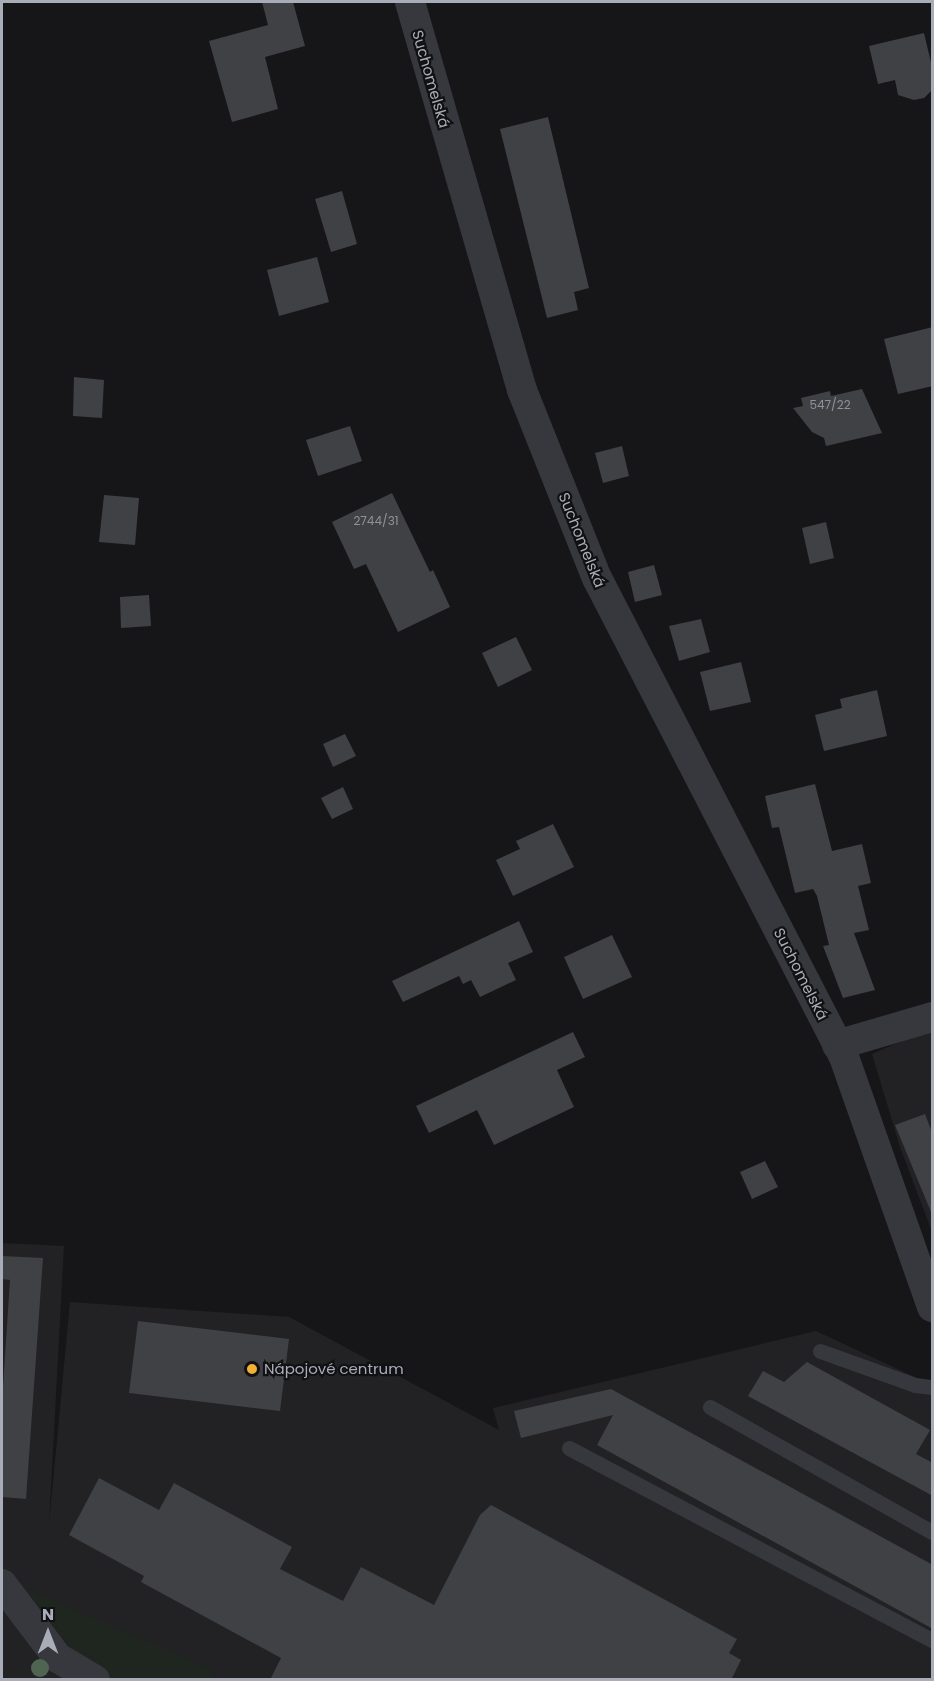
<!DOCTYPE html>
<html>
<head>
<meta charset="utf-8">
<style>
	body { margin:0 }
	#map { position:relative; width:934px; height:1681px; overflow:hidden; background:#161618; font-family:Poppins,sans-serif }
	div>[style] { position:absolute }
	.built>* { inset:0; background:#222225 }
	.green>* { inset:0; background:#1e261f }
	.building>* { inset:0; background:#404145 }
	.service>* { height:15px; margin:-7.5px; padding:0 7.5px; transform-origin:7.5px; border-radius:7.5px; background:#37383d }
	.minor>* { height:30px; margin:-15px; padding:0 15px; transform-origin:15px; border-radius:15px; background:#37383d }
	.trees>* { width:18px; height:18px; margin:-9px; border-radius:50%; background:#506452 }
	.dots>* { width:16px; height:16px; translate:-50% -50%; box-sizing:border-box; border:3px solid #111113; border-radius:50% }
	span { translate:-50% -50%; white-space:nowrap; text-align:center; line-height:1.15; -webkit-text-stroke:4.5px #111113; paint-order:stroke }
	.number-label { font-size:12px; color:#8e929b }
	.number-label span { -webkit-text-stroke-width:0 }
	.street-label { font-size:15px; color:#a8adb8 }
	.poi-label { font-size:15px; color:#a8adb8 }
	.left { translate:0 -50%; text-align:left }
	.frame { position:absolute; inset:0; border:3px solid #a8adb8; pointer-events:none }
	.north { position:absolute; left:18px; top:1603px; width:60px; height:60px; -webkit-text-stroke:4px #111113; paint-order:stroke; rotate:0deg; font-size:16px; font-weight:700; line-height:24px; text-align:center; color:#a8adb8 }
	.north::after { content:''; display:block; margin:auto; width:21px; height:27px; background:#a8adb8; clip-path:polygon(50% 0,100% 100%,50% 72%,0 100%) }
</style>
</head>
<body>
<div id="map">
	<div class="built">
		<i style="clip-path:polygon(932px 1028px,932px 1232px,900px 1147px,872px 1054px)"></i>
		<i style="clip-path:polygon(2px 1243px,64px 1246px,49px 1524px,70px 1302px,289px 1317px,499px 1430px,493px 1408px,816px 1331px,932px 1385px,932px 1679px,2px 1679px)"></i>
	</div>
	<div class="green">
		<i style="clip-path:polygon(18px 1586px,39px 1594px,215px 1671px,208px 1679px,115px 1679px,78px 1656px)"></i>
	</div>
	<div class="building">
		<i style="clip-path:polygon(262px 2px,293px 2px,305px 46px,265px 57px,278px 109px,232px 122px,209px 41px,268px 25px)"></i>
		<i style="clip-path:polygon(924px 33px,933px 71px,933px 89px,924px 98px,914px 100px,898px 95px,895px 80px,878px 84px,869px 46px)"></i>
		<i style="clip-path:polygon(548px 117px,589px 288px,574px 292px,578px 310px,547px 318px,500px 129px)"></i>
		<i style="clip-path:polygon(342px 191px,357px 244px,331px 252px,315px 199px)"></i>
		<i style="clip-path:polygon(317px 257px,329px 302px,279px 316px,267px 270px)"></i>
		<i style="clip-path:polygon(933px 327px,933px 386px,898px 394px,884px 339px)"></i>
		<i style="clip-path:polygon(74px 377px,104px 380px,102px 418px,73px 416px)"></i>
		<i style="clip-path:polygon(862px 389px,882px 433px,826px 446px,824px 438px,812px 432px,793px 408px,803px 406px,801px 398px,830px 391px,831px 396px)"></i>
		<i style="clip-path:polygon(350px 426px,362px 461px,318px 476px,306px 440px)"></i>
		<i style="clip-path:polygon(622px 446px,629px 476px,603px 483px,595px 453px)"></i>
		<i style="clip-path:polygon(392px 493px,430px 572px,433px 570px,450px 607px,398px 632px,366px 564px,354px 569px,332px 522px)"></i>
		<i style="clip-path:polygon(104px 495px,139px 498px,135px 545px,99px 542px)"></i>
		<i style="clip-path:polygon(826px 522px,834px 558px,810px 564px,802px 528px)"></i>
		<i style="clip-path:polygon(654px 565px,662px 595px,635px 602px,628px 572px)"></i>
		<i style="clip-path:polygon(149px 595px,151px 626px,121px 628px,120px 597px)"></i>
		<i style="clip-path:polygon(701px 619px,710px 652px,679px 661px,669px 626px)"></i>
		<i style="clip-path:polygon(516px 637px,532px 670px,498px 687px,482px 653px)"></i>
		<i style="clip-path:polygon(741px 662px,751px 702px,710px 711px,700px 672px)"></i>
		<i style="clip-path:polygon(877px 690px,887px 736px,824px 751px,815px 715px,842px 708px,840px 699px)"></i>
		<i style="clip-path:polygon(345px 734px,356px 756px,333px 767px,323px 744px)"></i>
		<i style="clip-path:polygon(815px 784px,832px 851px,862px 844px,871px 883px,858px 886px,869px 930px,854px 933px,875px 990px,843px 998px,823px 946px,829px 945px,817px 896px,813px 889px,795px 893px,779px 827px,772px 828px,765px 796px)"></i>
		<i style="clip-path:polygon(343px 787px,353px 809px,332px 819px,321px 798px)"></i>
		<i style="clip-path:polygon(553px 824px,574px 867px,513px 896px,496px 860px,520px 849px,516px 841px)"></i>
		<i style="clip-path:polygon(519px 921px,533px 952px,508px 963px,516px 980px,480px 997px,471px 980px,463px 984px,459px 976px,403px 1002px,392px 981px)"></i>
		<i style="clip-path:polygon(612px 935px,632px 977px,583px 999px,564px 957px)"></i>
		<i style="clip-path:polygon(573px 1032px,585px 1057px,557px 1070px,574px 1107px,494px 1145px,477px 1110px,429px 1133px,416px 1106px)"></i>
		<i style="clip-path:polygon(925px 1114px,933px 1135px,931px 1212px,895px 1125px)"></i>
		<i style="clip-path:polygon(765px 1161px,778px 1187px,752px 1199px,740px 1172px)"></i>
		<i style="clip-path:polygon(2px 1256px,43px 1258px,26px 1499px,2px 1497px,2px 1402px,10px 1280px,2px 1279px)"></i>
		<i style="clip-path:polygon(138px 1321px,289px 1339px,280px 1411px,129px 1393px)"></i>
		<i style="clip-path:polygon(807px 1362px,930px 1430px,916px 1454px,933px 1463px,933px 1496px,748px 1396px,763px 1371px,784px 1382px)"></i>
		<i style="clip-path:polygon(611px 1389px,933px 1565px,933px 1629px,597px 1445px,613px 1415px,521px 1438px,514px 1411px)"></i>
		<i style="clip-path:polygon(99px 1478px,159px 1510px,174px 1483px,292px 1547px,280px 1569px,343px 1601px,361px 1567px,434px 1605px,480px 1515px,491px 1505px,737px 1639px,729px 1653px,741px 1660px,731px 1680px,270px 1680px,281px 1658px,141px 1582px,144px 1576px,69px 1535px)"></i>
	</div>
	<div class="service">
		<i style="left:820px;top:1351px;width:101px;rotate:19.7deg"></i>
		<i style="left:915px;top:1385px;width:17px;rotate:7deg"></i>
		<i style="left:710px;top:1407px;width:255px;rotate:29.4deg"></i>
		<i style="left:569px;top:1448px;width:411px;rotate:27.9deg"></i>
	</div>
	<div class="minor">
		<i style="left:410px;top:2px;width:404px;rotate:73.9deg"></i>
		<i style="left:522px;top:390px;width:202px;rotate:68.3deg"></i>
		<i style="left:597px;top:578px;width:539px;rotate:62.72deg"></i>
		<i style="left:844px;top:1057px;width:265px;rotate:70.6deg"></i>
		<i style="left:837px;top:1045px;width:99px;rotate:-16.4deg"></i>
		<i style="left:2px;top:1584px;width:93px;rotate:52.9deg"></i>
		<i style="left:58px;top:1658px;width:43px;rotate:30.7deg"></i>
	</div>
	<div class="trees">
		<i style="left:40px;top:1668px"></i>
	</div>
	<div class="dots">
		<i style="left:252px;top:1369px;background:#f2b134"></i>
	</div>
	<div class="number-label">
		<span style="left:830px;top:405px">547/22</span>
		<span style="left:376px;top:521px">2744/31</span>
	</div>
	<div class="street-label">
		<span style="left:431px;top:79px;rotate:74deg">Suchomelská</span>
		<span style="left:582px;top:540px;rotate:68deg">Suchomelská</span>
		<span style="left:801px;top:974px;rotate:63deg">Suchomelská</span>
	</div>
	<div class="poi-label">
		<span class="left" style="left:264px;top:1369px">Nápojové centrum</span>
	</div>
	<div class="frame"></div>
	<div class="north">N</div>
</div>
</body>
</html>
